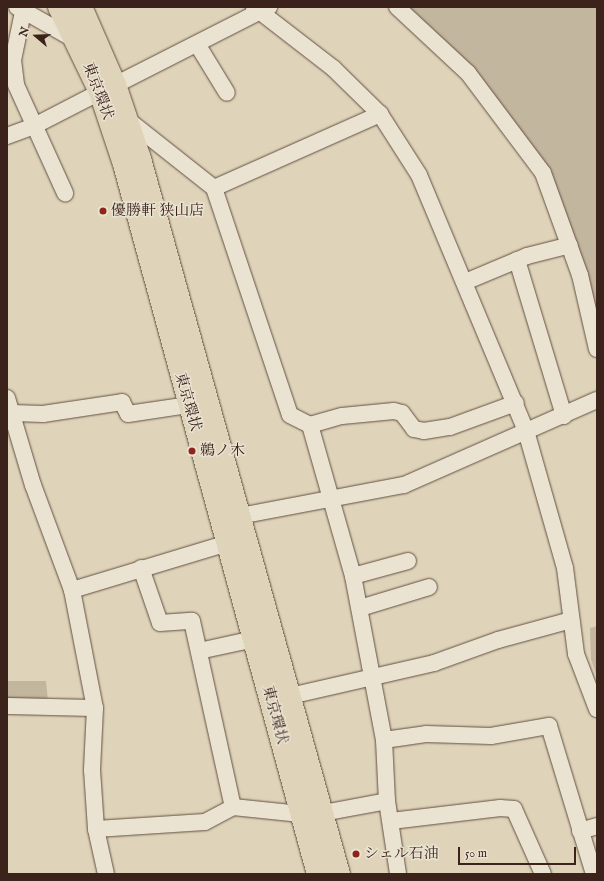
<!DOCTYPE html>
<html>
<head>
<meta charset="utf-8">
<style>
	body { margin:0 }
	#map { position:relative; width:604px; height:881px; overflow:hidden; background:#dfd4b9; font-family:"IM FELL English","Noto Serif JP",serif }
	div>[style] { position:absolute }
	.green>* { inset:0; background:#c3b69e }
	.roads { filter:drop-shadow(0 0 1px #644f42) drop-shadow(0 0 1px #644f42) }
	.minor>* { height:16px; margin:-8px; padding:0 8px; transform-origin:8px; border-radius:8px; background:#eae3d2 }
	.highway>* { height:22px; margin:-11px; padding:0 11px; transform-origin:11px; border-radius:11px; background:#dfd4b9 }
	.dots>* { width:11px; height:11px; translate:-50% -50%; box-sizing:border-box; border:2px solid #eae3d2; border-radius:50% }
	span { translate:-50% -50%; white-space:nowrap; text-align:center; line-height:1.15; -webkit-text-stroke:3px #eae3d2; paint-order:stroke }
	.street-label { font-size:15px; color:#3b231b }
	.poi-label { font-size:15px; color:#3b231b }
	.left { translate:0 -50%; text-align:left }
	.frame { position:absolute; inset:0; border:8px solid #3b231b; pointer-events:none }
	.north { position:absolute; left:16px; top:16px; width:40px; height:40px; -webkit-text-stroke:3px #eae3d2; paint-order:stroke; rotate:289deg; font-size:11px; font-weight:700; line-height:16px; text-align:center; color:#3b231b }
	.north::after { content:''; display:block; margin:auto; width:14px; height:18px; background:#3b231b; clip-path:polygon(50% 0,100% 100%,50% 72%,0 100%) }
	.scale { position:absolute; left:458px; top:847px; width:118px; height:18px; box-sizing:border-box; border:2px solid #3b231b; border-top:0; padding-left:5px; font-size:12px; line-height:14px; white-space:nowrap; color:#3b231b; -webkit-text-stroke:3px #eae3d2; paint-order:stroke }
</style>
</head>
<body>
<div id="map">
	<div class="green">
		<i style="clip-path:polygon(401px 7px,597px 7px,597px 327px,554px 186px)"></i>
		<i style="clip-path:polygon(597px 626px,597px 677px,591px 659px,590px 628px)"></i>
		<i style="clip-path:polygon(7px 681px,46px 681px,48px 701px,7px 700px)"></i>
	</div>
	<div class="roads">
		<div class="minor">
			<i style="left:17px;top:7px;width:69px;rotate:29.5deg"></i>
			<i style="left:24px;top:7px;width:54px;rotate:101.7deg"></i>
			<i style="left:13px;top:60px;width:25px;rotate:83deg"></i>
			<i style="left:16px;top:85px;width:119px;rotate:65.6deg"></i>
			<i style="left:254px;top:7px;width:100px;rotate:37.7deg"></i>
			<i style="left:333px;top:68px;width:66px;rotate:44.4deg"></i>
			<i style="left:380px;top:114px;width:72px;rotate:57.4deg"></i>
			<i style="left:419px;top:175px;width:277px;rotate:67.3deg"></i>
			<i style="left:526px;top:431px;width:142px;rotate:74.1deg"></i>
			<i style="left:565px;top:568px;width:87px;rotate:82.7deg"></i>
			<i style="left:576px;top:654px;width:59px;rotate:69.1deg"></i>
			<i style="left:397px;top:7px;width:97px;rotate:42.9deg"></i>
			<i style="left:468px;top:73px;width:125px;rotate:53.1deg"></i>
			<i style="left:543px;top:173px;width:109px;rotate:70.1deg"></i>
			<i style="left:580px;top:275px;width:76px;rotate:77.1deg"></i>
			<i style="left:197px;top:44px;width:57px;rotate:58.5deg"></i>
			<i style="left:115px;top:85px;width:173px;rotate:-26.9deg"></i>
			<i style="left:128px;top:120px;width:110px;rotate:38.3deg"></i>
			<i style="left:214px;top:188px;width:239px;rotate:71.5deg"></i>
			<i style="left:290px;top:415px;width:22px;rotate:27deg"></i>
			<i style="left:310px;top:425px;width:157px;rotate:74.1deg"></i>
			<i style="left:353px;top:576px;width:167px;rotate:79.3deg"></i>
			<i style="left:384px;top:740px;width:61px;rotate:87.2deg"></i>
			<i style="left:387px;top:801px;width:74px;rotate:81.4deg"></i>
			<i style="left:7px;top:136px;width:29px;rotate:-20deg"></i>
			<i style="left:34px;top:126px;width:74px;rotate:-27.3deg"></i>
			<i style="left:214px;top:188px;width:182px;rotate:-24deg"></i>
			<i style="left:517px;top:260px;width:163px;rotate:73.2deg"></i>
			<i style="left:465px;top:282px;width:67px;rotate:-22.8deg"></i>
			<i style="left:527px;top:256px;width:44px;rotate:-14.3deg"></i>
			<i style="left:7px;top:398px;width:91px;rotate:73.4deg"></i>
			<i style="left:33px;top:485px;width:112px;rotate:69.6deg"></i>
			<i style="left:72px;top:590px;width:120px;rotate:79deg"></i>
			<i style="left:95px;top:708px;width:62px;rotate:92.8deg"></i>
			<i style="left:92px;top:770px;width:59px;rotate:86.1deg"></i>
			<i style="left:96px;top:829px;width:46px;rotate:77.5deg"></i>
			<i style="left:12px;top:413px;width:31px;rotate:2deg"></i>
			<i style="left:43px;top:414px;width:80px;rotate:-8.6deg"></i>
			<i style="left:122px;top:402px;width:13px;rotate:63deg"></i>
			<i style="left:128px;top:414px;width:62px;rotate:-8.4deg"></i>
			<i style="left:310px;top:425px;width:33px;rotate:-16deg"></i>
			<i style="left:342px;top:416px;width:52px;rotate:-5.5deg"></i>
			<i style="left:394px;top:411px;width:8px;rotate:14deg"></i>
			<i style="left:402px;top:413px;width:20px;rotate:53deg"></i>
			<i style="left:414px;top:429px;width:10px;rotate:11deg"></i>
			<i style="left:424px;top:431px;width:26px;rotate:-9deg"></i>
			<i style="left:450px;top:427px;width:70px;rotate:-20deg"></i>
			<i style="left:229px;top:518px;width:178px;rotate:-10.7deg"></i>
			<i style="left:404px;top:485px;width:211px;rotate:-23.8deg"></i>
			<i style="left:141px;top:568px;width:58px;rotate:70.9deg"></i>
			<i style="left:160px;top:623px;width:32px;rotate:-4deg"></i>
			<i style="left:192px;top:621px;width:190px;rotate:77.6deg"></i>
			<i style="left:353px;top:576px;width:57px;rotate:-15.3deg"></i>
			<i style="left:72px;top:590px;width:163px;rotate:-16.8deg"></i>
			<i style="left:360px;top:608px;width:72px;rotate:-16.9deg"></i>
			<i style="left:199px;top:651px;width:56px;rotate:-12.3deg"></i>
			<i style="left:290px;top:696px;width:148px;rotate:-12.9deg"></i>
			<i style="left:434px;top:663px;width:68px;rotate:-19.8deg"></i>
			<i style="left:498px;top:640px;width:76px;rotate:-15.3deg"></i>
			<i style="left:7px;top:706px;width:88px;rotate:1.3deg"></i>
			<i style="left:384px;top:740px;width:42px;rotate:-8.1deg"></i>
			<i style="left:426px;top:734px;width:65px;rotate:1.8deg"></i>
			<i style="left:491px;top:736px;width:59px;rotate:-9.8deg"></i>
			<i style="left:549px;top:726px;width:155px;rotate:73.1deg"></i>
			<i style="left:323px;top:813px;width:65px;rotate:-10.6deg"></i>
			<i style="left:391px;top:821px;width:110px;rotate:-6.8deg"></i>
			<i style="left:500px;top:808px;width:14px;rotate:4deg"></i>
			<i style="left:514px;top:809px;width:71px;rotate:66deg"></i>
			<i style="left:96px;top:829px;width:109px;rotate:-3.7deg"></i>
			<i style="left:205px;top:822px;width:32px;rotate:-28deg"></i>
			<i style="left:233px;top:807px;width:68px;rotate:5.9deg"></i>
			<i style="left:580px;top:831px;width:18px;rotate:-16deg"></i>
		</div>
		<div class="highway">
			<i style="left:59px;top:7px;width:94px;rotate:64.2deg"></i>
			<i style="left:100px;top:92px;width:76px;rotate:71.6deg"></i>
			<i style="left:124px;top:164px;width:736px;rotate:74.72deg"></i>
			<i style="left:81px;top:7px;width:85px;rotate:66.4deg"></i>
			<i style="left:115px;top:85px;width:78px;rotate:71.3deg"></i>
			<i style="left:140px;top:159px;width:742px;rotate:74.45deg"></i>
		</div>
	</div>
	<div class="dots">
		<i style="left:103px;top:211px;background:#8f2418"></i>
		<i style="left:192px;top:451px;background:#8f2418"></i>
		<i style="left:356px;top:854px;background:#8f2418"></i>
	</div>
	<div class="street-label">
		<span style="left:98px;top:91px;rotate:69deg">東京環状</span>
		<span style="left:188px;top:402px;rotate:74deg">東京環状</span>
		<span style="left:275px;top:715px;rotate:75deg">東京環状</span>
	</div>
	<div class="poi-label">
		<span class="left" style="left:111px;top:211px">優勝軒 狭山店</span>
		<span class="left" style="left:200px;top:451px">鵜ノ木</span>
		<span class="left" style="left:364px;top:854px">シェル石油</span>
	</div>
	<div class="frame"></div>
	<div class="north">N</div>
	<div class="scale">50 m</div>
</div>
</body>
</html>
